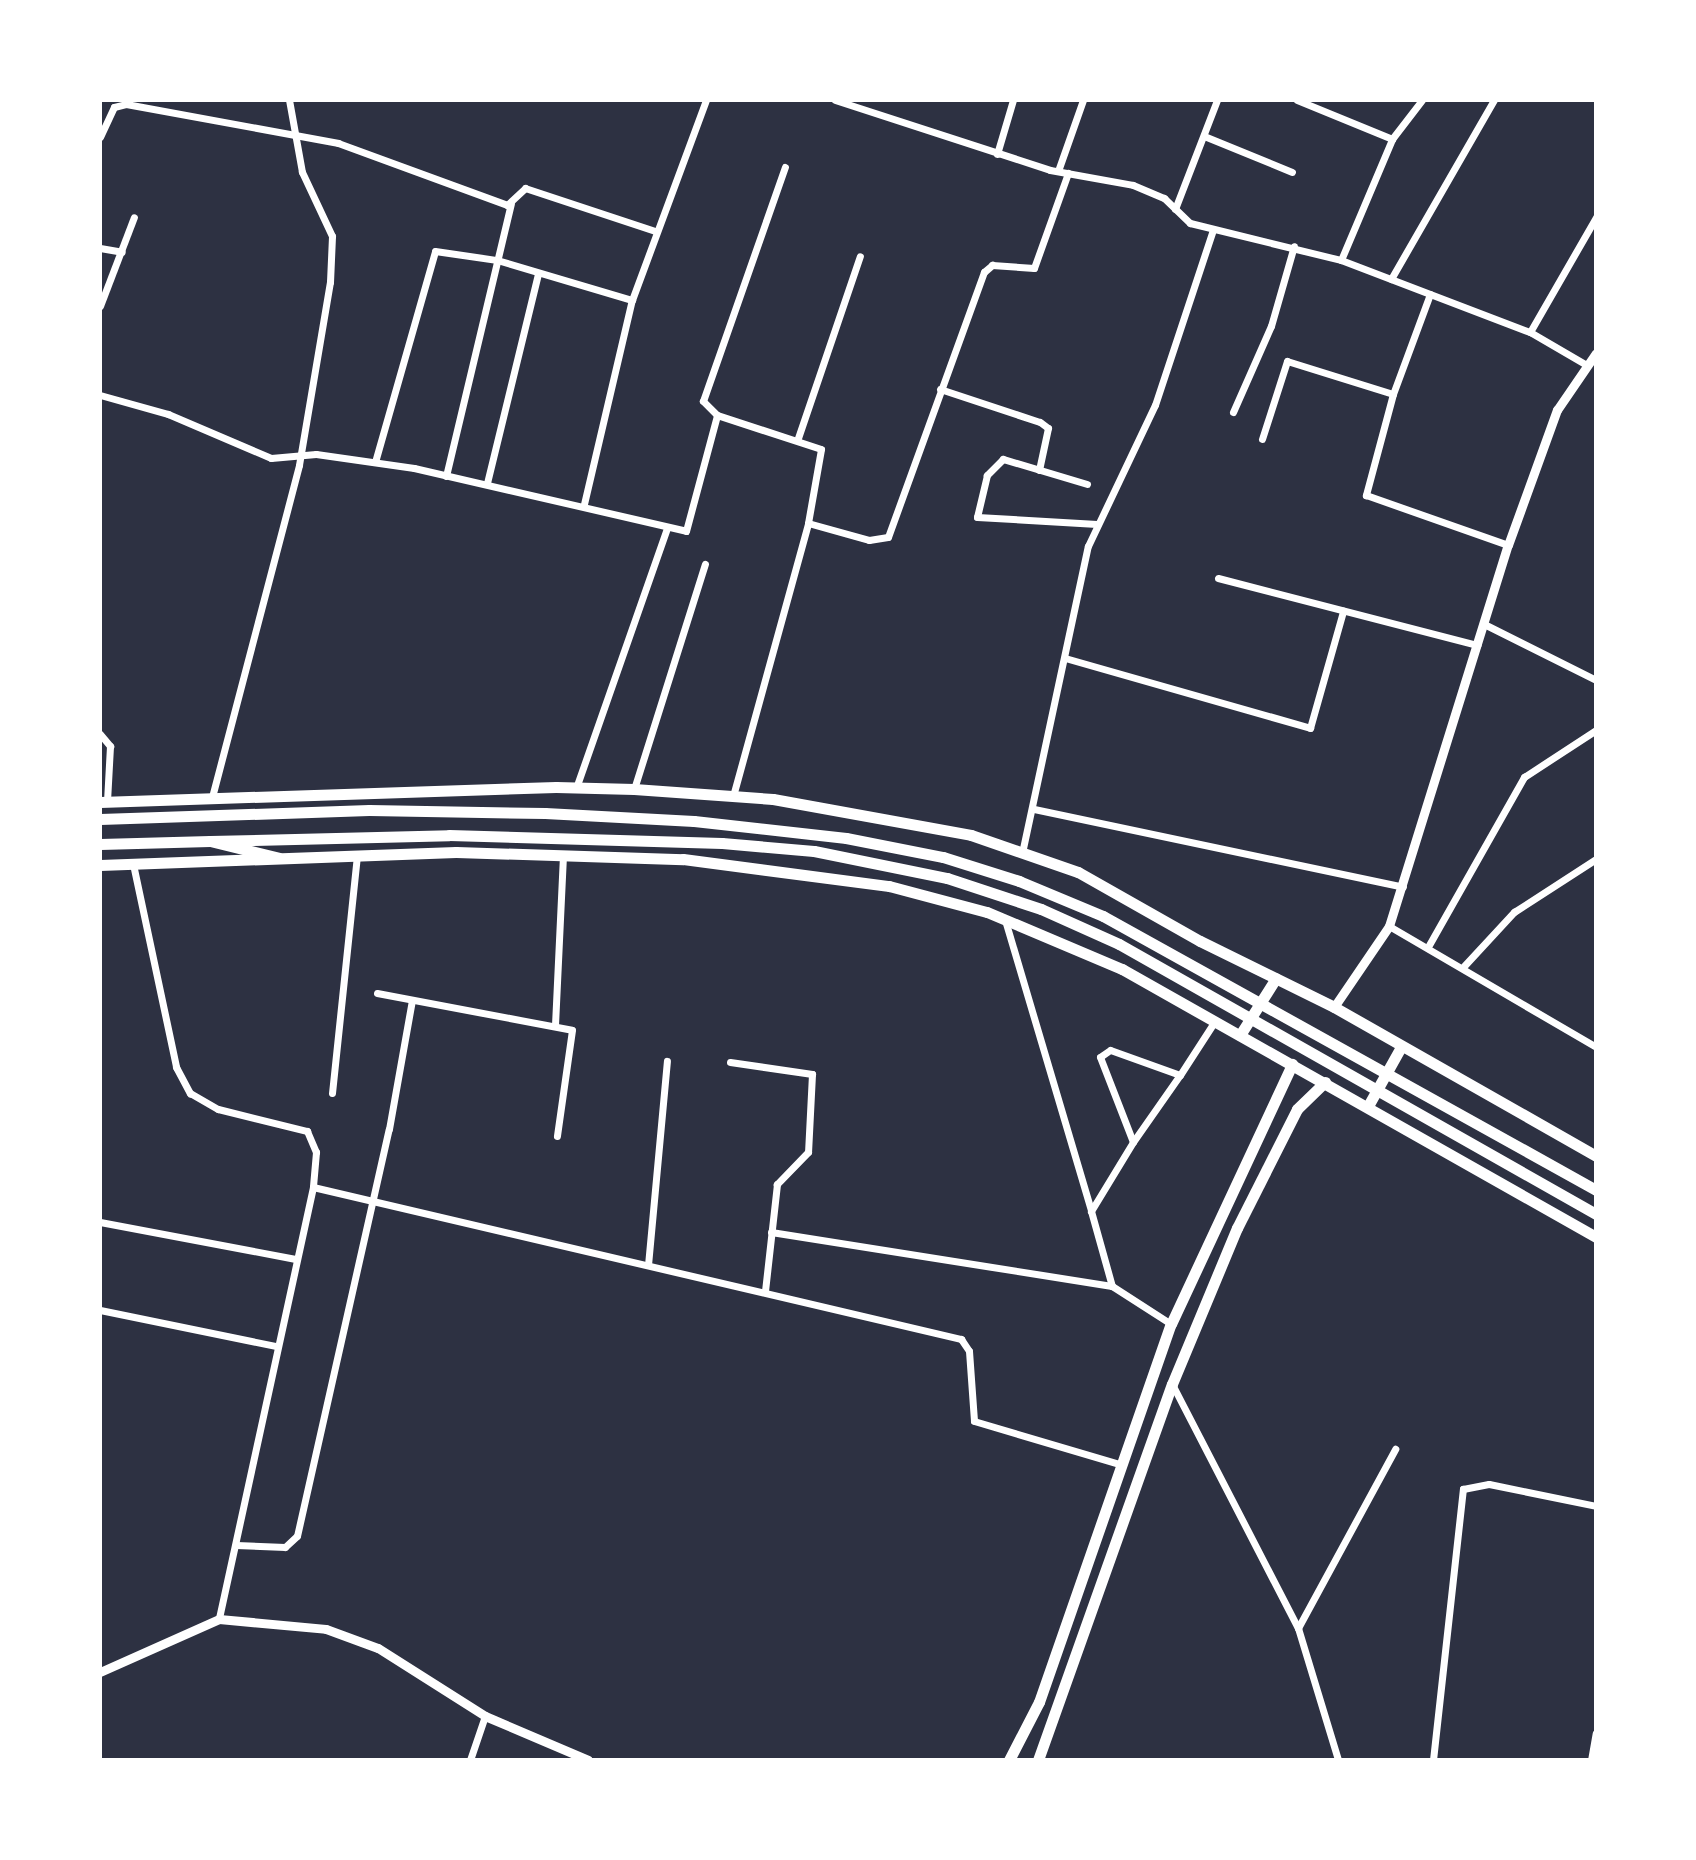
<!DOCTYPE html>
<html>
<head>
<meta charset="utf-8">
<style>
	body { margin:0 }
	#map { position:relative; width:1696px; height:1860px; overflow:hidden; background:#2d3142; font-family:"Source Sans 3",sans-serif }
	div>[style] { position:absolute }
	.minor>* { height:7px; margin:-3.5px; padding:0 3.5px; transform-origin:3.5px; border-radius:3.5px; background:#fff }
	.tertiary>* { height:9px; margin:-4.5px; padding:0 4.5px; transform-origin:4.5px; border-radius:4.5px; background:#fff }
	.primary>* { height:11px; margin:-5.5px; padding:0 5.5px; transform-origin:5.5px; border-radius:5.5px; background:#fff }
	.trunk>* { height:11px; margin:-5.5px; padding:0 5.5px; transform-origin:5.5px; border-radius:5.5px; background:#fff }
	span { translate:-50% -50%; white-space:nowrap; text-align:center; line-height:1.15; -webkit-text-stroke:6px #fff; paint-order:stroke }
	.frame { position:absolute; inset:0; border:102px solid #fff; pointer-events:none }
</style>
</head>
<body>
<div id="map">
	<div class="minor">
		<i style="left:835px;top:100px;width:226px;rotate:18deg"></i>
		<i style="left:1050px;top:170px;width:84px;rotate:10.2deg"></i>
		<i style="left:1133px;top:185px;width:34px;rotate:23deg"></i>
		<i style="left:1164px;top:198px;width:36px;rotate:44deg"></i>
		<i style="left:1190px;top:223px;width:155px;rotate:13.8deg"></i>
		<i style="left:1341px;top:260px;width:202px;rotate:20.9deg"></i>
		<i style="left:1530px;top:332px;width:64px;rotate:30.2deg"></i>
		<i style="left:1297px;top:100px;width:103px;rotate:22.3deg"></i>
		<i style="left:1204px;top:136px;width:95px;rotate:22.2deg"></i>
		<i style="left:100px;top:137px;width:33px;rotate:-65deg"></i>
		<i style="left:114px;top:107px;width:12px;rotate:-14deg"></i>
		<i style="left:126px;top:104px;width:216px;rotate:10.4deg"></i>
		<i style="left:338px;top:143px;width:180px;rotate:20.1deg"></i>
		<i style="left:507px;top:205px;width:25px;rotate:-43deg"></i>
		<i style="left:525px;top:188px;width:137px;rotate:18.3deg"></i>
		<i style="left:997px;top:154px;width:56px;rotate:-73.5deg"></i>
		<i style="left:1058px;top:171px;width:75px;rotate:-70.6deg"></i>
		<i style="left:1175px;top:209px;width:117px;rotate:-68.9deg"></i>
		<i style="left:100px;top:248px;width:22px;rotate:10deg"></i>
		<i style="left:1341px;top:260px;width:131px;rotate:-67.1deg"></i>
		<i style="left:1392px;top:139px;width:49px;rotate:-52.4deg"></i>
		<i style="left:1391px;top:279px;width:207px;rotate:-60.1deg"></i>
		<i style="left:1430px;top:294px;width:107px;rotate:110.3deg"></i>
		<i style="left:1393px;top:394px;width:105px;rotate:105deg"></i>
		<i style="left:1366px;top:495px;width:151px;rotate:19.4deg"></i>
		<i style="left:100px;top:306px;width:95px;rotate:-69.1deg"></i>
		<i style="left:1530px;top:332px;width:133px;rotate:-60.1deg"></i>
		<i style="left:940px;top:389px;width:105px;rotate:18.3deg"></i>
		<i style="left:1040px;top:422px;width:10px;rotate:37deg"></i>
		<i style="left:1048px;top:428px;width:43px;rotate:102.1deg"></i>
		<i style="left:100px;top:395px;width:71px;rotate:15.6deg"></i>
		<i style="left:168px;top:414px;width:112px;rotate:23.1deg"></i>
		<i style="left:271px;top:458px;width:45px;rotate:-5.1deg"></i>
		<i style="left:316px;top:454px;width:99px;rotate:8.1deg"></i>
		<i style="left:414px;top:468px;width:279px;rotate:13deg"></i>
		<i style="left:686px;top:531px;width:120px;rotate:-75deg"></i>
		<i style="left:1233px;top:412px;width:94px;rotate:-66.2deg"></i>
		<i style="left:1271px;top:326px;width:83px;rotate:-74deg"></i>
		<i style="left:798px;top:438px;width:192px;rotate:-71.2deg"></i>
		<i style="left:1262px;top:439px;width:82px;rotate:-72.2deg"></i>
		<i style="left:1287px;top:361px;width:111px;rotate:17.3deg"></i>
		<i style="left:375px;top:462px;width:219px;rotate:-74.1deg"></i>
		<i style="left:435px;top:251px;width:63px;rotate:8.3deg"></i>
		<i style="left:497px;top:260px;width:141px;rotate:16.5deg"></i>
		<i style="left:446px;top:476px;width:280px;rotate:-76.6deg"></i>
		<i style="left:487px;top:483px;width:216px;rotate:-76.3deg"></i>
		<i style="left:1087px;top:484px;width:88px;rotate:-163.4deg"></i>
		<i style="left:1003px;top:459px;width:23px;rotate:135deg"></i>
		<i style="left:987px;top:475px;width:43px;rotate:103.4deg"></i>
		<i style="left:977px;top:517px;width:120px;rotate:3.3deg"></i>
		<i style="left:584px;top:504px;width:210px;rotate:-76.8deg"></i>
		<i style="left:632px;top:300px;width:213px;rotate:-69.7deg"></i>
		<i style="left:808px;top:523px;width:63px;rotate:15.6deg"></i>
		<i style="left:869px;top:540px;width:19px;rotate:-9deg"></i>
		<i style="left:888px;top:537px;width:282px;rotate:-70.1deg"></i>
		<i style="left:984px;top:272px;width:11px;rotate:-41deg"></i>
		<i style="left:992px;top:265px;width:42px;rotate:4.1deg"></i>
		<i style="left:1034px;top:268px;width:101px;rotate:-70.3deg"></i>
		<i style="left:1218px;top:578px;width:268px;rotate:14.5deg"></i>
		<i style="left:1484px;top:624px;width:125px;rotate:26.6deg"></i>
		<i style="left:1065px;top:658px;width:255px;rotate:15.9deg"></i>
		<i style="left:1310px;top:728px;width:122px;rotate:-74.2deg"></i>
		<i style="left:100px;top:734px;width:16px;rotate:50deg"></i>
		<i style="left:110px;top:746px;width:56px;rotate:93.1deg"></i>
		<i style="left:576px;top:788px;width:275px;rotate:-70.7deg"></i>
		<i style="left:634px;top:789px;width:236px;rotate:-72.5deg"></i>
		<i style="left:733px;top:796px;width:283px;rotate:-74.6deg"></i>
		<i style="left:808px;top:523px;width:75px;rotate:-80deg"></i>
		<i style="left:821px;top:449px;width:109px;rotate:-161.9deg"></i>
		<i style="left:717px;top:415px;width:20px;rotate:-135deg"></i>
		<i style="left:703px;top:401px;width:248px;rotate:-70.7deg"></i>
		<i style="left:212px;top:797px;width:343px;rotate:-75.3deg"></i>
		<i style="left:299px;top:465px;width:186px;rotate:-80.4deg"></i>
		<i style="left:330px;top:282px;width:46px;rotate:-87.5deg"></i>
		<i style="left:332px;top:236px;width:71px;rotate:-115.1deg"></i>
		<i style="left:302px;top:172px;width:73px;rotate:-100.2deg"></i>
		<i style="left:1034px;top:809px;width:377px;rotate:11.9deg"></i>
		<i style="left:1022px;top:853px;width:314px;rotate:-77.9deg"></i>
		<i style="left:1088px;top:546px;width:156px;rotate:-64.6deg"></i>
		<i style="left:1155px;top:405px;width:184px;rotate:-71.7deg"></i>
		<i style="left:133px;top:864px;width:208px;rotate:78deg"></i>
		<i style="left:176px;top:1067px;width:30px;rotate:62deg"></i>
		<i style="left:190px;top:1093px;width:32px;rotate:30deg"></i>
		<i style="left:218px;top:1109px;width:92px;rotate:13.9deg"></i>
		<i style="left:307px;top:1131px;width:23px;rotate:67deg"></i>
		<i style="left:316px;top:1152px;width:35px;rotate:95deg"></i>
		<i style="left:313px;top:1187px;width:442px;rotate:102.3deg"></i>
		<i style="left:1005px;top:920px;width:303px;rotate:73.5deg"></i>
		<i style="left:1389px;top:926px;width:240px;rotate:30.3deg"></i>
		<i style="left:1429px;top:945px;width:193px;rotate:-60.5deg"></i>
		<i style="left:1524px;top:777px;width:86px;rotate:-33.1deg"></i>
		<i style="left:1464px;top:966px;width:74px;rotate:-47.2deg"></i>
		<i style="left:1514px;top:912px;width:98px;rotate:-32.9deg"></i>
		<i style="left:377px;top:993px;width:198px;rotate:10.7deg"></i>
		<i style="left:572px;top:1030px;width:107px;rotate:98.1deg"></i>
		<i style="left:555px;top:1025px;width:170px;rotate:-87.3deg"></i>
		<i style="left:730px;top:1062px;width:83px;rotate:8.3deg"></i>
		<i style="left:812px;top:1074px;width:78px;rotate:92.9deg"></i>
		<i style="left:808px;top:1152px;width:45px;rotate:134.1deg"></i>
		<i style="left:777px;top:1184px;width:108px;rotate:96.4deg"></i>
		<i style="left:1180px;top:1075px;width:74px;rotate:-160.3deg"></i>
		<i style="left:1110px;top:1050px;width:12px;rotate:145deg"></i>
		<i style="left:1100px;top:1057px;width:91px;rotate:68.8deg"></i>
		<i style="left:1133px;top:1142px;width:82px;rotate:-55deg"></i>
		<i style="left:1180px;top:1075px;width:64px;rotate:-57.1deg"></i>
		<i style="left:332px;top:1093px;width:238px;rotate:-84deg"></i>
		<i style="left:1133px;top:1142px;width:81px;rotate:121.3deg"></i>
		<i style="left:1091px;top:1211px;width:78px;rotate:74.4deg"></i>
		<i style="left:1112px;top:1286px;width:70px;rotate:32.8deg"></i>
		<i style="left:313px;top:1187px;width:666px;rotate:13.2deg"></i>
		<i style="left:961px;top:1339px;width:14px;rotate:56deg"></i>
		<i style="left:969px;top:1351px;width:70px;rotate:85.9deg"></i>
		<i style="left:974px;top:1421px;width:151px;rotate:16.5deg"></i>
		<i style="left:100px;top:1222px;width:199px;rotate:10.7deg"></i>
		<i style="left:771px;top:1232px;width:345px;rotate:9deg"></i>
		<i style="left:648px;top:1265px;width:205px;rotate:-84.7deg"></i>
		<i style="left:100px;top:1310px;width:180px;rotate:11.6deg"></i>
		<i style="left:1172px;top:1384px;width:275px;rotate:62.7deg"></i>
		<i style="left:1298px;top:1628px;width:138px;rotate:73.1deg"></i>
		<i style="left:236px;top:1545px;width:49px;rotate:2.3deg"></i>
		<i style="left:285px;top:1547px;width:16px;rotate:-43deg"></i>
		<i style="left:297px;top:1536px;width:417px;rotate:-77.3deg"></i>
		<i style="left:389px;top:1129px;width:131px;rotate:-79.9deg"></i>
		<i style="left:1298px;top:1628px;width:204px;rotate:-61.5deg"></i>
		<i style="left:470px;top:1760px;width:46px;rotate:-71.2deg"></i>
		<i style="left:1433px;top:1760px;width:273px;rotate:-83.7deg"></i>
		<i style="left:1463px;top:1489px;width:26px;rotate:-11deg"></i>
		<i style="left:1489px;top:1484px;width:109px;rotate:11.6deg"></i>
		<i style="left:1591px;top:1760px;width:27px;rotate:-80deg"></i>
	</div>
	<div class="tertiary">
		<i style="left:1334px;top:1007px;width:98px;rotate:-55.8deg"></i>
		<i style="left:1389px;top:926px;width:399px;rotate:-72.7deg"></i>
		<i style="left:1508px;top:545px;width:144px;rotate:-70.1deg"></i>
		<i style="left:1557px;top:410px;width:69px;rotate:-55.6deg"></i>
		<i style="left:100px;top:1672px;width:130px;rotate:-24deg"></i>
		<i style="left:219px;top:1619px;width:107px;rotate:5.3deg"></i>
		<i style="left:326px;top:1629px;width:55px;rotate:20.1deg"></i>
		<i style="left:378px;top:1648px;width:127px;rotate:32.4deg"></i>
		<i style="left:485px;top:1716px;width:112px;rotate:23.1deg"></i>
	</div>
	<div class="primary">
		<i style="left:100px;top:802px;width:456px;rotate:-1.9deg"></i>
		<i style="left:556px;top:787px;width:78px;rotate:1.5deg"></i>
		<i style="left:634px;top:789px;width:139px;rotate:4.1deg"></i>
		<i style="left:773px;top:799px;width:201px;rotate:10.3deg"></i>
		<i style="left:971px;top:835px;width:113px;rotate:19.1deg"></i>
		<i style="left:1078px;top:872px;width:140px;rotate:29.5deg"></i>
		<i style="left:1200px;top:941px;width:149px;rotate:26.2deg"></i>
		<i style="left:1334px;top:1007px;width:301px;rotate:29.6deg"></i>
		<i style="left:100px;top:865px;width:356px;rotate:-2.1deg"></i>
		<i style="left:456px;top:852px;width:227px;rotate:1.8deg"></i>
		<i style="left:683px;top:859px;width:208px;rotate:7.5deg"></i>
		<i style="left:889px;top:886px;width:101px;rotate:14.9deg"></i>
		<i style="left:987px;top:912px;width:147px;rotate:22.9deg"></i>
		<i style="left:1122px;top:969px;width:545px;rotate:29.48deg"></i>
		<i style="left:1240px;top:1035px;width:67px;rotate:-57.7deg"></i>
		<i style="left:1368px;top:1106px;width:68px;rotate:-60.8deg"></i>
	</div>
	<div class="trunk">
		<i style="left:100px;top:819px;width:269px;rotate:-1.9deg"></i>
		<i style="left:369px;top:810px;width:176px;rotate:1deg"></i>
		<i style="left:545px;top:813px;width:149px;rotate:3.1deg"></i>
		<i style="left:694px;top:821px;width:153px;rotate:6.4deg"></i>
		<i style="left:846px;top:838px;width:99px;rotate:11.1deg"></i>
		<i style="left:943px;top:857px;width:80px;rotate:17.5deg"></i>
		<i style="left:1019px;top:881px;width:91px;rotate:22.6deg"></i>
		<i style="left:1103px;top:916px;width:564px;rotate:29.06deg"></i>
		<i style="left:210px;top:841px;width:239px;rotate:-1.4deg"></i>
		<i style="left:449px;top:835px;width:273px;rotate:1.7deg"></i>
		<i style="left:722px;top:843px;width:92px;rotate:5deg"></i>
		<i style="left:814px;top:851px;width:136px;rotate:11.5deg"></i>
		<i style="left:947px;top:878px;width:99px;rotate:18.3deg"></i>
		<i style="left:1041px;top:909px;width:85px;rotate:24.2deg"></i>
		<i style="left:1119px;top:944px;width:548px;rotate:29.51deg"></i>
		<i style="left:100px;top:844px;width:110px;rotate:-1.6deg"></i>
		<i style="left:210px;top:841px;width:71px;rotate:13.8deg"></i>
		<i style="left:1009px;top:1760px;width:65px;rotate:-62.7deg"></i>
		<i style="left:1039px;top:1702px;width:400px;rotate:-70.8deg"></i>
		<i style="left:1171px;top:1324px;width:287px;rotate:-65deg"></i>
		<i style="left:1038px;top:1760px;width:399px;rotate:-70.4deg"></i>
		<i style="left:1172px;top:1384px;width:169px;rotate:-67.4deg"></i>
		<i style="left:1237px;top:1228px;width:133px;rotate:-63.2deg"></i>
		<i style="left:1297px;top:1109px;width:39px;rotate:-44deg"></i>
	</div>
	<div class="frame"></div>
</div>
</body>
</html>
